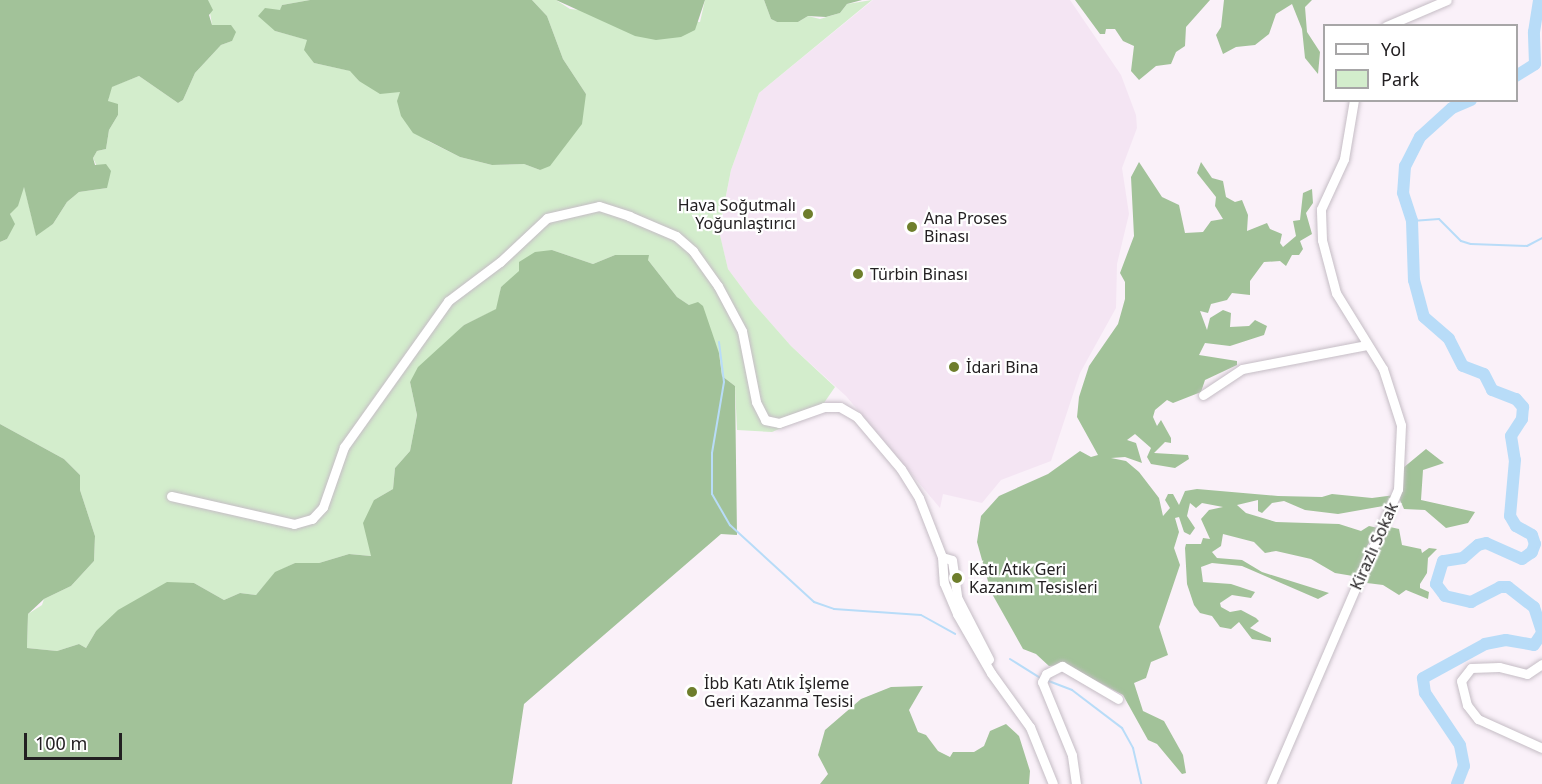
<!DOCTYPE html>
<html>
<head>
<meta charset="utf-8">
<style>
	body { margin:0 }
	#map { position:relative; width:1542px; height:784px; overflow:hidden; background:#faf1f9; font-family:"Noto Sans",sans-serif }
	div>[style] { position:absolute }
	.built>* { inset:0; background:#f4e5f3 }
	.green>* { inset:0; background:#d3edcc }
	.forest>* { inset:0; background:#a2c299 }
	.stream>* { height:2px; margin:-1px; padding:0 1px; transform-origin:1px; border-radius:1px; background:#b8dcf8 }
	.river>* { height:12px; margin:-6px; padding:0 6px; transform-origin:6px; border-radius:6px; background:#b8dcf8 }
	.roads { filter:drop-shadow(0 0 2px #c5bdc5) drop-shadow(0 0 2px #c5bdc5) }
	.minor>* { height:9px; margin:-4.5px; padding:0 4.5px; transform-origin:4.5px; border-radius:4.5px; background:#fff }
	.dots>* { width:16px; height:16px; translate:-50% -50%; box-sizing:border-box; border:3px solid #fff; border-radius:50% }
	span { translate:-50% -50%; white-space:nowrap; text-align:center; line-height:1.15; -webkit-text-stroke:4.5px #fff; paint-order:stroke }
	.poi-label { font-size:16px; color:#232022 }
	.right { translate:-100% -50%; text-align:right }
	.left { translate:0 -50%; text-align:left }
	.street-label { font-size:16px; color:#232022 }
	.legend { position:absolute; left:1323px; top:24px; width:195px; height:78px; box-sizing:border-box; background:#fff; border:2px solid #a7a6a7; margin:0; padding:8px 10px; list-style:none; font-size:18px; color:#232022 }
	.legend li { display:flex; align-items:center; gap:12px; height:30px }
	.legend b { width:30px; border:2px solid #a7a6a7 }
	.scale { position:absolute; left:24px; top:733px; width:98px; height:27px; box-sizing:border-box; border:3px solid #232022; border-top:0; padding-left:8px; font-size:18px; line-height:21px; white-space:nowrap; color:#232022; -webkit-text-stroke:4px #fff; paint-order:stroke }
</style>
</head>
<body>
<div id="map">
	<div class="built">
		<i style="clip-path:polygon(873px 0,1070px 0,1121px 75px,1136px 115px,1137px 128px,1122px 168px,1129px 214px,1117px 264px,1116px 308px,1080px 373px,1051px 461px,1001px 480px,982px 503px,943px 494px,940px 508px,846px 396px,791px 346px,754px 304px,728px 269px,719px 232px,731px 170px,759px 93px)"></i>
	</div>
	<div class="green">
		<i style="clip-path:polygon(208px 0,310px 0,282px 5px,275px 31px,308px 40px,314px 63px,351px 71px,359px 81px,400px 92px,428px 141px,460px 157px,492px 165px,524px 164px,540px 170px,586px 94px,563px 59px,547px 16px,532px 0,556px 0,570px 9px,700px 22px,705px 0,764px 0,771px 19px,777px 22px,798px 22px,808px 16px,820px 19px,840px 13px,847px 4px,872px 0,759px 93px,731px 170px,719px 231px,728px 269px,754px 304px,791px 346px,835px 387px,817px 413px,772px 432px,737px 430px,735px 386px,722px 376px,719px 353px,689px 305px,677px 297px,648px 260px,615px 255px,593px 264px,552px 250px,501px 287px,497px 309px,464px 325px,410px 382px,417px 415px,410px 451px,395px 468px,393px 489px,374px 500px,372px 556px,349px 554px,319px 563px,295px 563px,275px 573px,256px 595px,240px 593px,224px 600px,194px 583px,96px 631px,86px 648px,79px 644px,57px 651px,27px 648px,28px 614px,42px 605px,44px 599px,71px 586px,94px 561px,95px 536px,80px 490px,80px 475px,64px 459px,0 424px,0 242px,7px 239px,14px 224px,10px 214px,24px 186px,36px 235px,53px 224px,67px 202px,79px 192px,107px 188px,93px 158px,97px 151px,106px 149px,109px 130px,118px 115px,108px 101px,111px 87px,139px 76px,178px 103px,183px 100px,195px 73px,221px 45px,232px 41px,231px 25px,212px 25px)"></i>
	</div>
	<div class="forest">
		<i style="clip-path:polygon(0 0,208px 0,213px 10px,209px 15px,212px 25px,231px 25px,236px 32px,232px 41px,221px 45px,195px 73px,183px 100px,178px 103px,139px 76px,112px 87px,108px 101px,118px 104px,118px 115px,109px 130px,106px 149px,97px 151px,93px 158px,95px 165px,106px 164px,111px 171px,107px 188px,79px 192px,67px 202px,53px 224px,36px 236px,24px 187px,18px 206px,10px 214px,15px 224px,7px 239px,0 242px)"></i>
		<i style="clip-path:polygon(310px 0,532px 0,547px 16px,563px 59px,586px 94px,582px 124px,550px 166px,540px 170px,524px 164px,492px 165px,460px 157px,413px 133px,401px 116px,397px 101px,400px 92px,380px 94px,359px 81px,350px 71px,314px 63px,304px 50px,307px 40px,275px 31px,258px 16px,265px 8px,280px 10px,282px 5px)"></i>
		<i style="clip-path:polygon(556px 0,705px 0,695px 30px,681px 37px,656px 40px,635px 36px)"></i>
		<i style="clip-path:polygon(764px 0,862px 0,847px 4px,840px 13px,826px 17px,808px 16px,798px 22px,777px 22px,771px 19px)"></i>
		<i style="clip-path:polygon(1075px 0,1210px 0,1186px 27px,1185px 46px,1176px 52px,1171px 64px,1156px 66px,1139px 80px,1131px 71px,1134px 46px,1123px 41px,1115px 29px,1106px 29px,1105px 34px,1100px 34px)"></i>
		<i style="clip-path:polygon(1224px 0,1312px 0,1305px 7px,1307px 32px,1320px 52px,1318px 74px,1305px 58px,1302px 29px,1292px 4px,1276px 14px,1269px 34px,1255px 45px,1236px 47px,1223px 54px,1216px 35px,1221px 27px)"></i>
		<i style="clip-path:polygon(1139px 162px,1162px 197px,1179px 205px,1185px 233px,1203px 232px,1211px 221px,1223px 219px,1215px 206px,1216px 197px,1197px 173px,1201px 162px,1212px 178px,1223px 181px,1226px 197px,1235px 202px,1242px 200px,1248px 215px,1247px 231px,1267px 223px,1270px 229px,1282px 234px,1280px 243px,1283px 247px,1296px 236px,1293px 221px,1300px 220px,1303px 193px,1312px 189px,1313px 203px,1306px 213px,1312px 234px,1300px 241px,1303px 249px,1299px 255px,1292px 255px,1286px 266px,1280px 261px,1264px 262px,1250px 281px,1250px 295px,1232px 293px,1227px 300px,1211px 304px,1208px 313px,1200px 311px,1207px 330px,1210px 318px,1223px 310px,1231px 313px,1230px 327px,1249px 326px,1255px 320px,1267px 326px,1264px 335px,1230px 346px,1205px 343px,1199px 355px,1237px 361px,1237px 365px,1205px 380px,1201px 392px,1173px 403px,1167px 400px,1155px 410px,1153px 417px,1157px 426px,1161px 420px,1171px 438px,1171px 443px,1165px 442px,1154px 453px,1188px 455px,1189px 459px,1175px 468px,1151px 464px,1147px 457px,1151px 448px,1135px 434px,1127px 440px,1136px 443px,1142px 463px,1125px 457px,1111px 458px,1126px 461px,1139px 472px,1159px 498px,1163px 516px,1170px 508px,1165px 500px,1168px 494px,1173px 494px,1179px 505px,1185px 491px,1197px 489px,1278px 496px,1322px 497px,1332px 494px,1372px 498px,1395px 495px,1389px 505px,1338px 514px,1305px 510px,1284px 501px,1272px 503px,1262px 513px,1258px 511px,1258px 500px,1237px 505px,1246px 513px,1276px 522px,1339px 524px,1361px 531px,1369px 526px,1378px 528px,1366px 548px,1359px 575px,1353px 576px,1335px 573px,1311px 559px,1276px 551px,1265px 553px,1254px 542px,1223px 534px,1221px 546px,1212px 552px,1217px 558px,1242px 560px,1262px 572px,1329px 593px,1318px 599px,1242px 566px,1212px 563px,1201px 567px,1203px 582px,1231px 584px,1255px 592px,1251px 598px,1232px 595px,1220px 603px,1221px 607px,1230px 612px,1241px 610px,1256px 618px,1259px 621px,1250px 628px,1271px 638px,1271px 642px,1252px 639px,1239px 622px,1231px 629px,1220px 627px,1212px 616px,1200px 613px,1194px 605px,1187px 584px,1185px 548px,1186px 544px,1201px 544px,1203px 538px,1210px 539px,1201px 519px,1209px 510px,1223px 507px,1202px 503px,1196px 508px,1190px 503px,1187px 516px,1195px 528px,1190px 535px,1184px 532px,1179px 517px,1175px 518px,1179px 532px,1174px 548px,1180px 565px,1159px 627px,1168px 655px,1151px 662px,1146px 678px,1134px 683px,1143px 711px,1164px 721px,1183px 755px,1186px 773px,1182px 774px,1157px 744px,1148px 740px,1123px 695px,1066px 665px,1049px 666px,1036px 654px,1023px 649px,991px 592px,977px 542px,981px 516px,999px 496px,1048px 474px,1080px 451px,1091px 457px,1098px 455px,1077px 417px,1079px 397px,1089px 366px,1118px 324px,1125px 299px,1125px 282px,1120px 273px,1134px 236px,1131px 177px)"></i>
		<i style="clip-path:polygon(552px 250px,593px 264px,615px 255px,649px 255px,648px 260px,677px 297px,689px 305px,698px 302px,703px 306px,719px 353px,722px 376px,735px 386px,737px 535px,721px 534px,524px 704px,512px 784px,0 784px,0 424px,64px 459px,80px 475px,80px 490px,95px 536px,94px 561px,71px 586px,44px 599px,28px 614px,27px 648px,57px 651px,79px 644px,86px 648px,96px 631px,118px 610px,167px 582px,194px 583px,224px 600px,240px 593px,256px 595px,275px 572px,295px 563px,319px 563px,349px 554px,371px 556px,363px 523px,374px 500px,393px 489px,395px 468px,410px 451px,417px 415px,410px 382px,418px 367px,464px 325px,496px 309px,501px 287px,519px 271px,519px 262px,535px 252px)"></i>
		<i style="clip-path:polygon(1426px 449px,1444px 463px,1423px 470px,1421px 500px,1475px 512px,1468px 523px,1446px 528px,1425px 510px,1404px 509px,1400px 500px,1403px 468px)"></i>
		<i style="clip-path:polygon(1390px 527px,1399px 529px,1402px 545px,1421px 549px,1422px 553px,1429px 548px,1437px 549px,1428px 558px,1427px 573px,1420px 584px,1420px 588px,1429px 592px,1428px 599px,1406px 590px,1399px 595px,1383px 585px,1367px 583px,1374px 557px)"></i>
		<i style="clip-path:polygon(923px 686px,909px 710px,918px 732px,926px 735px,938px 751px,950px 757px,953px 752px,974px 752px,984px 746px,990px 731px,1006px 724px,1019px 736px,1030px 771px,1029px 784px,820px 784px,828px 774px,818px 755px,825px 730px,861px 699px,891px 687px)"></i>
	</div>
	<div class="stream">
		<i style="left:1412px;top:221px;width:27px;rotate:-4deg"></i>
		<i style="left:1439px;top:219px;width:31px;rotate:45deg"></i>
		<i style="left:1461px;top:241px;width:10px;rotate:17deg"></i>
		<i style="left:1471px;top:244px;width:56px;rotate:2deg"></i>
		<i style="left:1527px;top:246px;width:17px;rotate:-28deg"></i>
		<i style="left:719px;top:342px;width:40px;rotate:82.9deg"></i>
		<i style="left:724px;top:382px;width:72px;rotate:99.6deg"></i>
		<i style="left:712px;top:453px;width:41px;rotate:90deg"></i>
		<i style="left:712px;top:494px;width:36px;rotate:60deg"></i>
		<i style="left:730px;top:525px;width:114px;rotate:42.5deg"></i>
		<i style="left:814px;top:602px;width:21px;rotate:19deg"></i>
		<i style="left:834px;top:609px;width:87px;rotate:3.9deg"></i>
		<i style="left:921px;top:615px;width:39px;rotate:29deg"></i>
		<i style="left:1010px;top:659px;width:36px;rotate:32deg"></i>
		<i style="left:1046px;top:680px;width:28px;rotate:21deg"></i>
		<i style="left:1072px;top:690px;width:63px;rotate:37.2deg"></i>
		<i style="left:1122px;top:728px;width:23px;rotate:61deg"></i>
		<i style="left:1133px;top:748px;width:37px;rotate:77deg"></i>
	</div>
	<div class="river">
		<i style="left:1516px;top:76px;width:22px;rotate:-32deg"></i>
		<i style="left:1535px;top:64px;width:32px;rotate:-92deg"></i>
		<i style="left:1534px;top:32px;width:32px;rotate:-81deg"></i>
		<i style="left:1471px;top:100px;width:21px;rotate:157deg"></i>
		<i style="left:1452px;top:108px;width:43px;rotate:137.8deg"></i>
		<i style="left:1420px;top:137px;width:33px;rotate:117deg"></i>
		<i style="left:1405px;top:166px;width:27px;rotate:94deg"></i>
		<i style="left:1403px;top:193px;width:29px;rotate:72deg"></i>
		<i style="left:1412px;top:221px;width:59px;rotate:88.1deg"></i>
		<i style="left:1414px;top:280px;width:38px;rotate:75deg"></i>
		<i style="left:1424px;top:317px;width:33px;rotate:41deg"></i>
		<i style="left:1449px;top:339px;width:30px;rotate:63deg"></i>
		<i style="left:1463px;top:366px;width:22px;rotate:21deg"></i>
		<i style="left:1484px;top:374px;width:18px;rotate:63deg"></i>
		<i style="left:1492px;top:390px;width:26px;rotate:21deg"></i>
		<i style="left:1516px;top:399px;width:11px;rotate:49deg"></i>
		<i style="left:1523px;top:407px;width:12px;rotate:95deg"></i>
		<i style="left:1522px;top:419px;width:20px;rotate:123deg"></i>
		<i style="left:1511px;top:436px;width:24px;rotate:81deg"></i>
		<i style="left:1515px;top:460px;width:56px;rotate:95.1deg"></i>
		<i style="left:1510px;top:516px;width:12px;rotate:59deg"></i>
		<i style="left:1516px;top:526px;width:18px;rotate:29deg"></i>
		<i style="left:1532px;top:535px;width:9px;rotate:72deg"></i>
		<i style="left:1535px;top:544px;width:9px;rotate:111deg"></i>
		<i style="left:1532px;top:552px;width:12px;rotate:145deg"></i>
		<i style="left:1522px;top:559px;width:39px;rotate:-156deg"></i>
		<i style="left:1486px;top:543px;width:8px;rotate:166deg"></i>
		<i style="left:1478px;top:545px;width:20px;rotate:139deg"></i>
		<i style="left:1463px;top:558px;width:20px;rotate:171deg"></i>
		<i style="left:1443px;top:561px;width:24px;rotate:107deg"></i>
		<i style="left:1436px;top:584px;width:15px;rotate:53deg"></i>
		<i style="left:1445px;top:596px;width:27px;rotate:13deg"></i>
		<i style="left:1471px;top:602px;width:33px;rotate:-27deg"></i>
		<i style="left:1500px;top:587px;width:8px"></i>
		<i style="left:1508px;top:587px;width:33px;rotate:38deg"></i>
		<i style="left:1534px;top:607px;width:26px;rotate:72deg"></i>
		<i style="left:1457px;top:784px;width:19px;rotate:-69deg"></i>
		<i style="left:1464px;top:766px;width:21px;rotate:-101deg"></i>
		<i style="left:1460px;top:745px;width:63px;rotate:-123.9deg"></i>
		<i style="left:1425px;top:693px;width:15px;rotate:-98deg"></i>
		<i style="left:1423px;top:678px;width:71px;rotate:-28.7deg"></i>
		<i style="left:1485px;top:644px;width:21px;rotate:-11deg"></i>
		<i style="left:1506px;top:640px;width:28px;rotate:10deg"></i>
		<i style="left:1534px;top:645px;width:14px;rotate:-56deg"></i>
	</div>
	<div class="roads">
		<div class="minor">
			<i style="left:1386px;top:26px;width:66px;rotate:-23.1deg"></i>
			<i style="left:1203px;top:395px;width:47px;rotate:-33.7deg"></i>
			<i style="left:1242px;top:369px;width:127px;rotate:-10.9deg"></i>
			<i style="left:171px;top:496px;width:126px;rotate:12.8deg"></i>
			<i style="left:294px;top:524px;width:19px;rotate:-16deg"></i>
			<i style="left:312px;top:519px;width:16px;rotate:-47deg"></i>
			<i style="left:323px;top:507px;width:64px;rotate:-70.7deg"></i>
			<i style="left:344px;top:447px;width:179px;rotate:-54.5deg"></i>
			<i style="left:448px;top:301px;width:65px;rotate:-36.9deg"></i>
			<i style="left:500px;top:262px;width:64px;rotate:-43.1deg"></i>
			<i style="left:547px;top:218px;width:53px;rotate:-13deg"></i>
			<i style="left:599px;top:206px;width:32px;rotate:18deg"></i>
			<i style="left:629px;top:216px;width:51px;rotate:23.1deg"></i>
			<i style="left:676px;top:236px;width:23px;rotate:41deg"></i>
			<i style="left:693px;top:251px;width:43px;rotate:54.5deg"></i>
			<i style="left:718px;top:286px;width:51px;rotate:61.9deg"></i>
			<i style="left:742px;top:331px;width:72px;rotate:78.8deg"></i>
			<i style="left:756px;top:402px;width:20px;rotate:63deg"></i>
			<i style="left:765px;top:420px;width:14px;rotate:12deg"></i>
			<i style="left:779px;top:423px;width:48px;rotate:-19.6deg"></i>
			<i style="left:824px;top:407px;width:16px"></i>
			<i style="left:840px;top:407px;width:20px;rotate:30deg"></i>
			<i style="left:857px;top:417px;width:68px;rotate:49.8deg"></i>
			<i style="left:901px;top:469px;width:34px;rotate:58deg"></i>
			<i style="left:919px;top:498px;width:63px;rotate:68.7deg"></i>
			<i style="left:942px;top:557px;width:26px;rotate:86deg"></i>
			<i style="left:944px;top:583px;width:34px;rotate:67deg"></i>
			<i style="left:957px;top:614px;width:68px;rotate:60deg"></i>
			<i style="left:991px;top:673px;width:67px;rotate:54.2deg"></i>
			<i style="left:1030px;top:727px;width:61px;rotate:68deg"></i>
			<i style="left:942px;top:557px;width:10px;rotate:17deg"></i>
			<i style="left:952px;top:560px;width:37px;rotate:82deg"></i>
			<i style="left:957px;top:597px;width:70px;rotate:62.7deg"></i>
			<i style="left:1542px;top:664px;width:18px;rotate:146deg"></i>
			<i style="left:1527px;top:674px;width:29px;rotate:-166deg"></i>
			<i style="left:1499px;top:667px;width:28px;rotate:178deg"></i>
			<i style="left:1471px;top:668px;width:16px;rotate:128deg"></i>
			<i style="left:1461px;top:681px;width:25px;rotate:76deg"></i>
			<i style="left:1467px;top:705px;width:18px;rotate:52deg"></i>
			<i style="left:1478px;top:719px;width:70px;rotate:24.4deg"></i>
			<i style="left:1076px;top:784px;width:29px;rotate:-98deg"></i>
			<i style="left:1072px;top:755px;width:79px;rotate:-112.3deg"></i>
			<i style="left:1042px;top:682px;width:9px;rotate:-63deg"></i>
			<i style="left:1046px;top:674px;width:18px;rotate:-27deg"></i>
			<i style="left:1062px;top:666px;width:65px;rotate:30.5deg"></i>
			<i style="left:1271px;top:784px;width:321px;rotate:-66.7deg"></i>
			<i style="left:1398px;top:489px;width:64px;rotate:-87.3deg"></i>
			<i style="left:1401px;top:425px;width:59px;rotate:-107.8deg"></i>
			<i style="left:1383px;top:369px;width:89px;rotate:-121.7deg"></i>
			<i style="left:1336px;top:293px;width:55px;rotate:-104.8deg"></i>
			<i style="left:1322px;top:240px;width:31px;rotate:-92deg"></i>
			<i style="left:1321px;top:209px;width:55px;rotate:-65.3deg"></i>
			<i style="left:1344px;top:159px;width:60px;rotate:-80.4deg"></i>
		</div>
	</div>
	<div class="dots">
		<i style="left:808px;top:214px;background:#6e7e2c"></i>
		<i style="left:912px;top:227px;background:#6e7e2c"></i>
		<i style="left:858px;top:274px;background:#6e7e2c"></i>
		<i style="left:954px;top:367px;background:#6e7e2c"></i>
		<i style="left:957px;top:578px;background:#6e7e2c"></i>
		<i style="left:692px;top:692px;background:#6e7e2c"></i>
	</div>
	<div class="poi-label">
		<span class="right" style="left:796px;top:214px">Hava Soğutmalı<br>Yoğunlaştırıcı</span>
		<span class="left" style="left:924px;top:227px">Ana Proses<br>Binası</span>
		<span class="left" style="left:870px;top:274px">Türbin Binası</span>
		<span class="left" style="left:966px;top:367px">İdari Bina</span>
		<span class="left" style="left:969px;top:578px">Katı Atık Geri<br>Kazanım Tesisleri</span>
		<span class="left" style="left:704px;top:692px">İbb Katı Atık İşleme<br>Geri Kazanma Tesisi</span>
	</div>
	<div class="street-label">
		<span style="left:1374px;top:546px;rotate:-66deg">Kirazlı Sokak</span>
	</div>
	<ul class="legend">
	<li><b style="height:8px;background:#fff"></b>Yol</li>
	<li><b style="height:16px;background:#d3edcc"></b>Park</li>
	</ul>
	<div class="scale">100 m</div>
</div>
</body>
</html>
